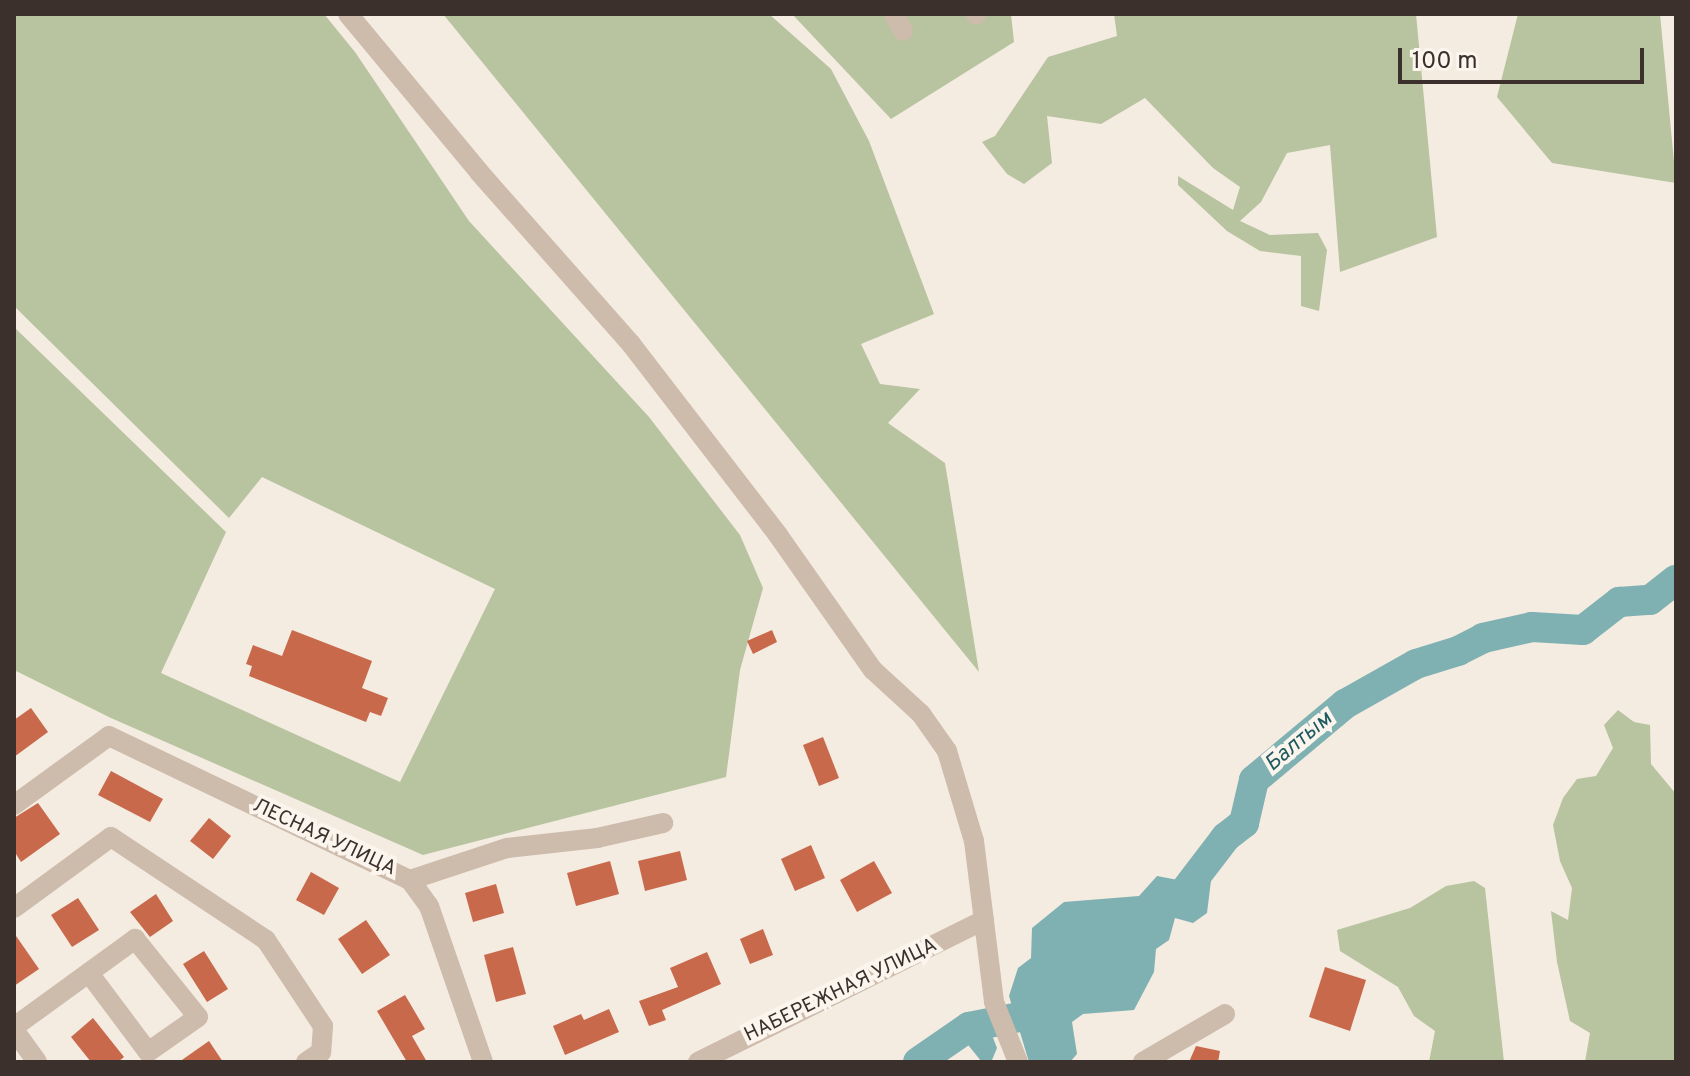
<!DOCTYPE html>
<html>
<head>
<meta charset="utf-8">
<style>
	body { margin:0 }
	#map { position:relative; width:1690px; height:1076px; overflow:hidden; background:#f4ebe1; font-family:Overpass,sans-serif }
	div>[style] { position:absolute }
	.green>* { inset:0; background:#b8c4a0 }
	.water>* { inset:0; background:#7fb0b2 }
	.river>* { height:30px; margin:-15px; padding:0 15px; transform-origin:15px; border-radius:15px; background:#7fb0b2 }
	.building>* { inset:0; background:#c8694b }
	.minor>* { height:20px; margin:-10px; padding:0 10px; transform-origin:10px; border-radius:10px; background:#cdbbac }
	span { translate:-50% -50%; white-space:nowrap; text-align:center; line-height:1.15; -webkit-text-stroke:8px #fbf5ee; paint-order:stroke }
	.street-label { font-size:20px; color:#3b302b }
	.water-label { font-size:22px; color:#1f5a5e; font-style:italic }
	.frame { position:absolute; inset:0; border:16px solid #3b302b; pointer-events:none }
	.scale { position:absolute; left:1398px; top:48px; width:246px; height:36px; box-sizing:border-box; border:4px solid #3b302b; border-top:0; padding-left:10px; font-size:24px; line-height:28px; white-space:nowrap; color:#3b302b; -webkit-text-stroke:6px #fbf5ee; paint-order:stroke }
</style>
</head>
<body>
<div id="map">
	<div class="green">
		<i style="clip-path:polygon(14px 14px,324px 14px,355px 52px,469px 221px,649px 417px,740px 535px,763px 588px,740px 670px,726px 777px,423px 855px,111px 718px,14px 670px,14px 327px,226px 532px,161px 673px,400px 782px,495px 589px,262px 477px,229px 518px,14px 306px)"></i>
		<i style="clip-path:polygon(443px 14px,769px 14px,831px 69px,869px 141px,934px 314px,861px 344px,880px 384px,920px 389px,888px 423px,945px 463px,979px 672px)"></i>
		<i style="clip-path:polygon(792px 14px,1011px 14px,1014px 42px,891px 119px)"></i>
		<i style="clip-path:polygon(1114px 14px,1416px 14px,1437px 237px,1340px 272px,1330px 145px,1287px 153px,1261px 202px,1240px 221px,1270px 235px,1318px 233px,1327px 250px,1319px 311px,1301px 306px,1301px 256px,1260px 251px,1227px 231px,1178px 185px,1178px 176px,1233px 210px,1240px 187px,1213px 168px,1145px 98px,1101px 124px,1047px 116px,1052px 163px,1024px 184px,1007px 174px,982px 142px,995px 136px,1048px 57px,1117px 36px)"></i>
		<i style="clip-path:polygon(1518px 14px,1660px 14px,1676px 183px,1552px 163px,1497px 97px)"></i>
		<i style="clip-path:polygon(1618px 710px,1634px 722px,1650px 725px,1651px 764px,1676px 794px,1676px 1062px,1585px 1062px,1590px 1033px,1570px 1021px,1557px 962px,1551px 911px,1568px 920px,1572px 888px,1560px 861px,1553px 825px,1563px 798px,1577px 779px,1596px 776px,1613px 748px,1604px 725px)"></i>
		<i style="clip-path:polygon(1474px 881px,1485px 888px,1504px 1062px,1429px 1062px,1435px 1031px,1414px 1016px,1398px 987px,1340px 951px,1337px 930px,1410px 908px,1446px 886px)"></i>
	</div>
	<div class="water">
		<i style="clip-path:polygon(1198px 853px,1214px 856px,1207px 913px,1193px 923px,1175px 918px,1169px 940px,1156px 949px,1154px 972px,1134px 1010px,1083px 1014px,1072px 1022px,1077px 1054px,1070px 1062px,1029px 1062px,1009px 996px,1018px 968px,1031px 958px,1032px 928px,1064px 902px,1139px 896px,1157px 876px,1183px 881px,1194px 867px)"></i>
		<i style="clip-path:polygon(980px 1018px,988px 1025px,997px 1048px,992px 1060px,981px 1061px,961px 1036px,963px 1023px)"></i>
	</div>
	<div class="river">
		<i style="left:1187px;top:888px;width:64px;rotate:-52.6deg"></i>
		<i style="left:1226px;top:837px;width:23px;rotate:-38deg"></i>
		<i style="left:1244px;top:823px;width:44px;rotate:-76.9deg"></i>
		<i style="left:1254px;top:780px;width:119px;rotate:-39.9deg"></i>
		<i style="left:1345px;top:704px;width:81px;rotate:-29.4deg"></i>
		<i style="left:1416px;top:664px;width:44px;rotate:-17.2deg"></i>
		<i style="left:1458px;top:651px;width:28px;rotate:-27deg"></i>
		<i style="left:1483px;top:638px;width:50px;rotate:-12.7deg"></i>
		<i style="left:1532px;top:627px;width:51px;rotate:3.4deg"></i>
		<i style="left:1583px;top:630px;width:46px;rotate:-37.9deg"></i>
		<i style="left:1619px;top:602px;width:31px;rotate:-4deg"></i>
		<i style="left:1650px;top:600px;width:33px;rotate:-38deg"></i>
		<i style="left:918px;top:1062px;width:62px;rotate:-34.5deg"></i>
		<i style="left:969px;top:1027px;width:61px;rotate:-11.3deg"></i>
		<i style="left:1029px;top:1015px;width:25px;rotate:-32deg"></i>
	</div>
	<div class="building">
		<i style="clip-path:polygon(292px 630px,372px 661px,362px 688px,388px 698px,381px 716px,370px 712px,366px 722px,249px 676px,252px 666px,246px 664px,253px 645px,282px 656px)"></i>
		<i style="clip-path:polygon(772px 630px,777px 642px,753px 654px,747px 641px)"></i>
		<i style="clip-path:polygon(31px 708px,48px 732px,14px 757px,14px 720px)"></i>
		<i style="clip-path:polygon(823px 737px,839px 778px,819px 786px,803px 745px)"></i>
		<i style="clip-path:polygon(111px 771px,163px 799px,150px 822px,98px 795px)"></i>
		<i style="clip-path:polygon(38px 803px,60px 834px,21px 862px,14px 851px,14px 818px)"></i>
		<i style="clip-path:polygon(209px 818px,231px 836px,213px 859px,190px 841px)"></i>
		<i style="clip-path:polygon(811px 845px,825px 878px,795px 891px,781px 859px)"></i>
		<i style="clip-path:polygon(680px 851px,687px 880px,645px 891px,638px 861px)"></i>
		<i style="clip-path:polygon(610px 861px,619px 894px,576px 906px,567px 873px)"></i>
		<i style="clip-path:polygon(874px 861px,892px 893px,857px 912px,840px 880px)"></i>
		<i style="clip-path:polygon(311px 872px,339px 888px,324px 915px,296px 900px)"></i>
		<i style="clip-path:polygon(496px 884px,504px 913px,473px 922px,465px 893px)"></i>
		<i style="clip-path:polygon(156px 894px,173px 921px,150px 937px,130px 912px)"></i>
		<i style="clip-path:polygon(78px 898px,99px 930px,72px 947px,51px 915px)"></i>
		<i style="clip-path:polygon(366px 920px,390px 955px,362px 974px,338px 939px)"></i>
		<i style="clip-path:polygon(763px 929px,773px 955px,750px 964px,740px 939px)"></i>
		<i style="clip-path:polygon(14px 933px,39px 969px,14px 986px)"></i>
		<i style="clip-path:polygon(513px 947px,526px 994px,496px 1002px,484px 955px)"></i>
		<i style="clip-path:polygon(204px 951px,228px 989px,207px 1002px,183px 964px)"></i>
		<i style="clip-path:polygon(707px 952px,721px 984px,662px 1010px,666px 1020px,649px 1026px,639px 1001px,678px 987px,670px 968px)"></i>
		<i style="clip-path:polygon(1325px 967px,1366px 980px,1350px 1031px,1309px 1017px)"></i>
		<i style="clip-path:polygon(405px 995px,425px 1029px,412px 1036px,427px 1062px,407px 1062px,377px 1011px)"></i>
		<i style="clip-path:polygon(609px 1009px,619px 1032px,565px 1055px,553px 1026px,581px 1014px,584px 1020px)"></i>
		<i style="clip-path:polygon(93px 1018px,124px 1057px,118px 1062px,91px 1062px,71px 1037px)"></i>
		<i style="clip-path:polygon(209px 1041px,223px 1062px,179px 1062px)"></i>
		<i style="clip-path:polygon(1196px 1046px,1220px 1051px,1218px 1062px,1189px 1062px)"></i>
	</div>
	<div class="minor">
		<i style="left:348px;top:14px;width:205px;rotate:50.3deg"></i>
		<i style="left:479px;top:172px;width:230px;rotate:48.5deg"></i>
		<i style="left:631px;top:344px;width:241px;rotate:52.4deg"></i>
		<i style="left:778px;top:535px;width:165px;rotate:54.9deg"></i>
		<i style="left:873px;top:670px;width:65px;rotate:42.5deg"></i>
		<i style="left:921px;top:714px;width:45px;rotate:54.9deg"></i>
		<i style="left:947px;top:751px;width:94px;rotate:73.3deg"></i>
		<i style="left:974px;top:841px;width:162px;rotate:82.9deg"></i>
		<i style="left:994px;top:1002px;width:65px;rotate:68.2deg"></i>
		<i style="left:894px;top:14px;width:19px;rotate:62deg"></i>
		<i style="left:976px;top:14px;width:1px;rotate:90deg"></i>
		<i style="left:14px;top:805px;width:117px;rotate:-36deg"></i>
		<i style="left:109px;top:736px;width:334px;rotate:25.6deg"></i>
		<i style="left:410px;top:880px;width:102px;rotate:-18.3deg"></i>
		<i style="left:507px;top:848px;width:91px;rotate:-6.3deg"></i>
		<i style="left:597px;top:838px;width:68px;rotate:-12.8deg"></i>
		<i style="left:410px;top:880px;width:32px;rotate:54deg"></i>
		<i style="left:429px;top:906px;width:165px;rotate:70.9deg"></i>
		<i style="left:14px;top:908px;width:120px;rotate:-36.2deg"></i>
		<i style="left:111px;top:837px;width:186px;rotate:33.6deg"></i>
		<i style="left:266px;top:940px;width:103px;rotate:56.5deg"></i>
		<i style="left:323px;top:1026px;width:26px;rotate:94deg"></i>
		<i style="left:321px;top:1052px;width:18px;rotate:146deg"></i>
		<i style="left:14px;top:1027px;width:150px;rotate:-36deg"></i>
		<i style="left:135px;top:939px;width:100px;rotate:51.1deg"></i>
		<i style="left:198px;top:1017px;width:61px;rotate:145deg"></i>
		<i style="left:148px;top:1052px;width:99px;rotate:-126.8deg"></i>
		<i style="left:14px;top:1030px;width:39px;rotate:54deg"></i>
		<i style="left:698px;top:1062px;width:319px;rotate:-26.4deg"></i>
		<i style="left:1143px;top:1062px;width:95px;rotate:-30.3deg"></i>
	</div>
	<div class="street-label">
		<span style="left:324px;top:838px;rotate:25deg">ЛЕСНАЯ УЛИЦА</span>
		<span style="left:841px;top:991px;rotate:-26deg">НАБЕРЕЖНАЯ УЛИЦА</span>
	</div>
	<div class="water-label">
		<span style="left:1299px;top:742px;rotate:-40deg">Балтым</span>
	</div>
	<div class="frame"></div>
	<div class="scale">100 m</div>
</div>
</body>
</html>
